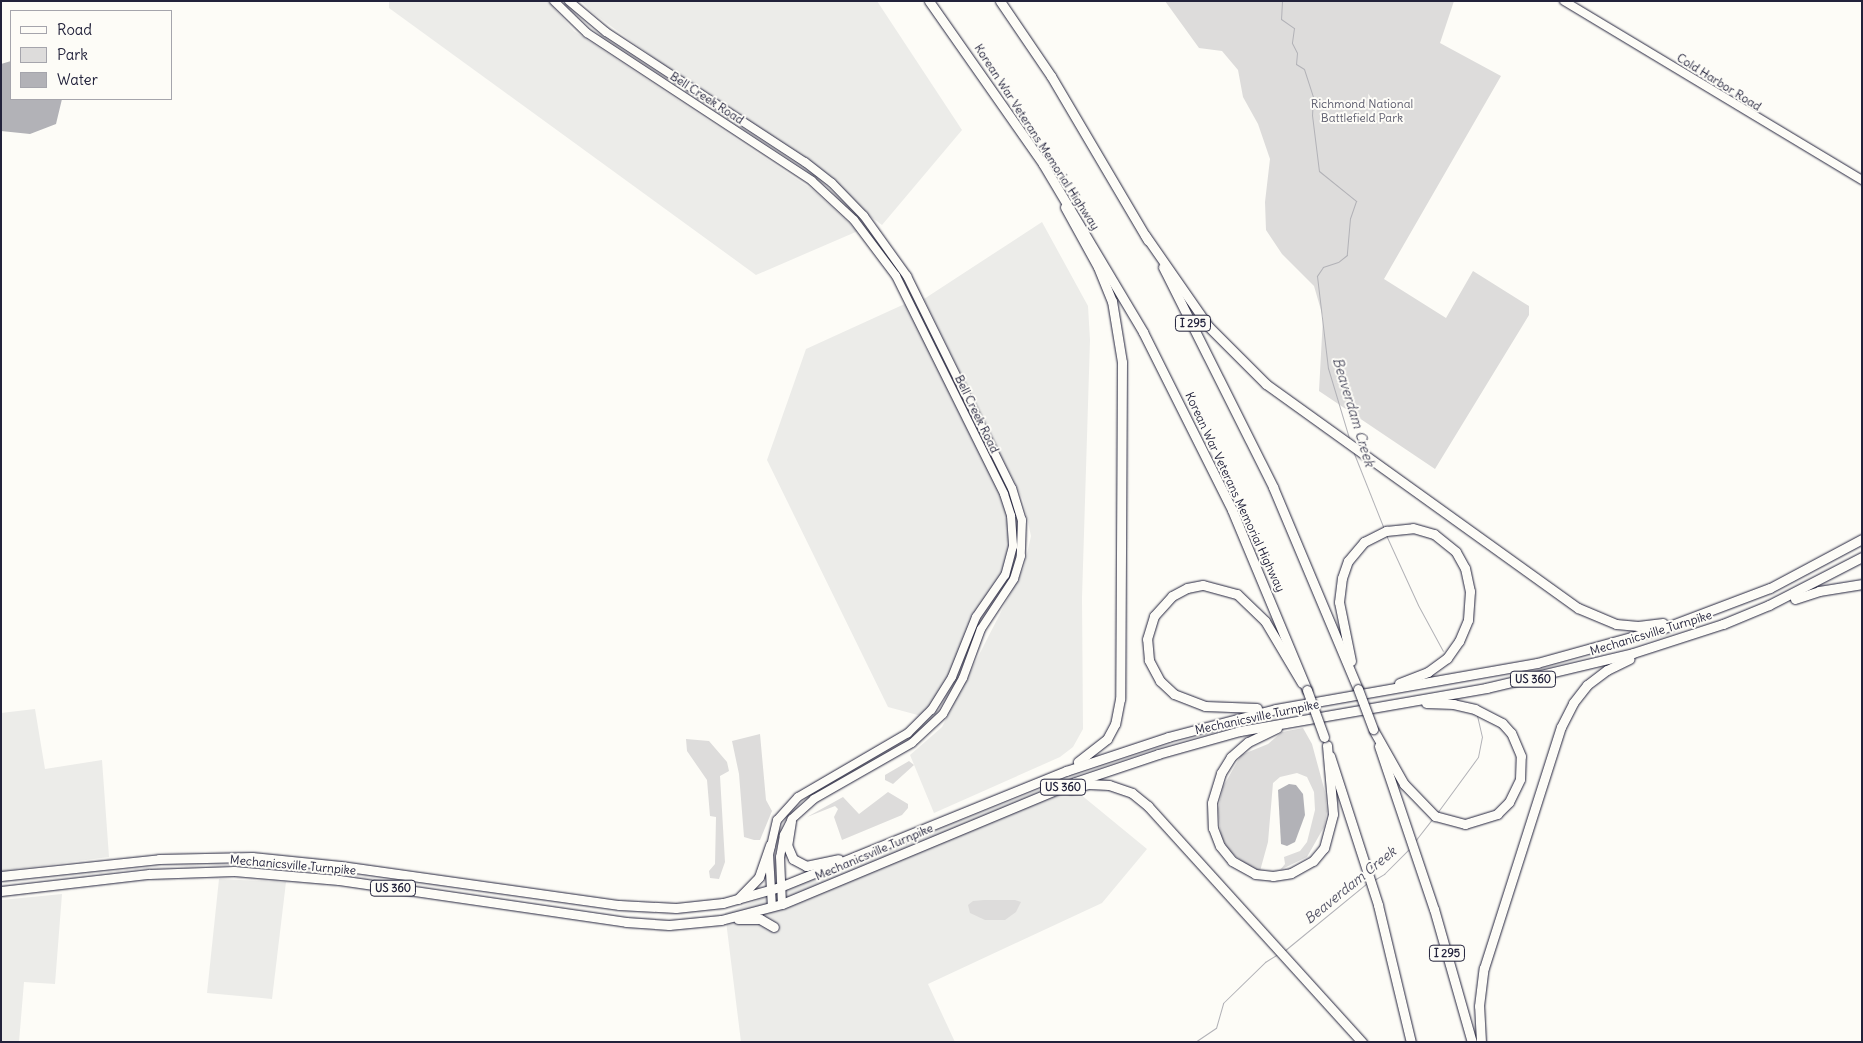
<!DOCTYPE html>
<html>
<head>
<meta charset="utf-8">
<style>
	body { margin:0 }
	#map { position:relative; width:1863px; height:1043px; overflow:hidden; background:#fdfcf7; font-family:Delius,sans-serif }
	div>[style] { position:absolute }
	.built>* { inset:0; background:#ecece9 }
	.green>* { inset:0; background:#dddcdb }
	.water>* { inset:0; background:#b2b2b7 }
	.stream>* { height:1px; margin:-0.5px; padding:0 0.5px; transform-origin:0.5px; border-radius:0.5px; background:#b2b2b7 }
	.roads { filter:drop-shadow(0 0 1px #22223b) drop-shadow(0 0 1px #22223b) }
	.major>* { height:8px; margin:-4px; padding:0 4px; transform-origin:4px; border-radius:4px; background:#fdfcf7 }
	.highway>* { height:9px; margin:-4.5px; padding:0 4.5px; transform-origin:4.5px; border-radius:4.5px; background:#fdfcf7 }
	.bridges { filter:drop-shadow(0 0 1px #22223b) drop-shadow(0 0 1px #22223b) }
	.highway-bridge>* { height:9px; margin:-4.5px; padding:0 4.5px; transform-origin:4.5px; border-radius:4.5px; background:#fdfcf7 }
	span { translate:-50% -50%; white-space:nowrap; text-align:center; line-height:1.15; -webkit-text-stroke:4px #fdfcf7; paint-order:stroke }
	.shield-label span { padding:1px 4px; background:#fdfcf7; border:1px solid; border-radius:4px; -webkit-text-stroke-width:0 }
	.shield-label { font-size:11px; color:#22223b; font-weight:700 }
	.street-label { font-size:12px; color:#22223b }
	.park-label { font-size:12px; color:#5a5a6b }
	.water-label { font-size:14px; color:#545466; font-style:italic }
	.frame { position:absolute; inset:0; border:2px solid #22223b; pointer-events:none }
	.legend { position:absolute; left:10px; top:10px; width:162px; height:90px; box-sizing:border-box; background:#fdfcf7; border:1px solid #a5a5ac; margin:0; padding:6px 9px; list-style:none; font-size:15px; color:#22223b }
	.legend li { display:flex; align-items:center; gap:10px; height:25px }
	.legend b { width:25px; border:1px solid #a5a5ac }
</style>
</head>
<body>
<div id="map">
	<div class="built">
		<i style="clip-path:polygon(389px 1px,548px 1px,574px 31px,813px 190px,858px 231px,756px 275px,389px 8px)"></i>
		<i style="clip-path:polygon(581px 1px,877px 1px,962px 130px,882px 225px,593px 13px)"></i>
		<i style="clip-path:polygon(1042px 222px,1088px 306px,1090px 340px,1082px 598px,1083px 729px,1073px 747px,1060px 757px,934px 813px,910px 755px,942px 727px,1024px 567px,1031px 536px,1023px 500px,924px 299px)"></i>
		<i style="clip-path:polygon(909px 302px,1011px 516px,1009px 565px,983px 607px,958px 664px,925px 717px,888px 707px,767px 460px,806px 349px)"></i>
		<i style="clip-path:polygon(35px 709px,45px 769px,102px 760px,109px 857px,1px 871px,1px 713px)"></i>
		<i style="clip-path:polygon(1063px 780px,1147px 849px,1102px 903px,928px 984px,955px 1042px,741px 1042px,725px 913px)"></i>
		<i style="clip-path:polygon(219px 879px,286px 882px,272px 999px,207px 993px)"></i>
		<i style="clip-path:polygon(62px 894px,55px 984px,24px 982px,19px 1042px,1px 1042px,1px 900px)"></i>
	</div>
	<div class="green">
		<i style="clip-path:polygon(1165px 1px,1454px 1px,1440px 43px,1501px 76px,1384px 279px,1446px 318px,1473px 271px,1529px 306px,1529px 315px,1435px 469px,1319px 391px,1323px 317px,1314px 286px,1282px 254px,1266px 230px,1265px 202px,1270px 159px,1258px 124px,1243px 97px,1238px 70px,1222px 51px,1199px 48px)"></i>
		<i style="clip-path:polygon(1303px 728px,1312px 744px,1325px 792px,1327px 812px,1324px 827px,1307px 857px,1280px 870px,1285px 864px,1284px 857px,1300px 851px,1307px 842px,1315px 810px,1314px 792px,1307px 777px,1297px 773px,1280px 777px,1273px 783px,1268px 842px,1260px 871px,1251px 868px,1229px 851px,1221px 836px,1218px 809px,1223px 787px,1241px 755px,1268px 744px,1282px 732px)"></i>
		<i style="clip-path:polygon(760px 734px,766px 800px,772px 811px,760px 840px,754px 840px,744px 837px,739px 774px,732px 741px)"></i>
		<i style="clip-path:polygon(686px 739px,709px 741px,727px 762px,729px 771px,720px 776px,725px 862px,719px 879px,710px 878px,709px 871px,715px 864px,716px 817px,710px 816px,707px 780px,687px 751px)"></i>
		<i style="clip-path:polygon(909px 761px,914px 765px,893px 784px,885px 780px,885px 775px)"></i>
		<i style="clip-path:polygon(888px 792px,908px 804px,908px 808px,902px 815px,842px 840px,834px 817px,838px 809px,835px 806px,807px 817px,843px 797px,859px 814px)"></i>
		<i style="clip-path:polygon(984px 900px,1015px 900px,1021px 902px,1016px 912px,1005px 920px,985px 920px,970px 913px,968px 905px,973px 901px)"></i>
	</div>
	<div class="water">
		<i style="clip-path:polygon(11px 61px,11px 99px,62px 99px,56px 124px,30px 134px,1px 131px,1px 64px)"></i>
		<i style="clip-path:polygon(1289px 784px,1296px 785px,1303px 794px,1305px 815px,1295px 842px,1287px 846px,1281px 844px,1278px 790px)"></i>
	</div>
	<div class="stream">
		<i style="left:1282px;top:1px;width:18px;rotate:93deg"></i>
		<i style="left:1281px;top:19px;width:16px;rotate:35deg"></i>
		<i style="left:1294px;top:28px;width:15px;rotate:98deg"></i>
		<i style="left:1292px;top:43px;width:11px;rotate:63deg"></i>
		<i style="left:1297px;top:53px;width:11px;rotate:95deg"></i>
		<i style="left:1296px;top:64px;width:9px;rotate:32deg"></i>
		<i style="left:1304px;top:69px;width:29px;rotate:72deg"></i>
		<i style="left:1313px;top:97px;width:18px;rotate:93deg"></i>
		<i style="left:1312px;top:115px;width:56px;rotate:82.9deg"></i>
		<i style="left:1319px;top:171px;width:48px;rotate:39deg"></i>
		<i style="left:1356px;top:201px;width:18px;rotate:109deg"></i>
		<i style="left:1350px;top:218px;width:37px;rotate:95deg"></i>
		<i style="left:1347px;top:255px;width:11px;rotate:142deg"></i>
		<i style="left:1338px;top:262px;width:16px;rotate:162deg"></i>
		<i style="left:1323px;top:267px;width:11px;rotate:124deg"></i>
		<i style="left:1317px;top:276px;width:93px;rotate:83.2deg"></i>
		<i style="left:1328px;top:368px;width:73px;rotate:73.3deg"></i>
		<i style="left:1353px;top:451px;width:84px;rotate:68.3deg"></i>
		<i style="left:1386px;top:535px;width:77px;rotate:65.4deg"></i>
		<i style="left:1418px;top:605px;width:52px;rotate:61.5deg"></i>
		<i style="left:1437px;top:813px;width:69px;rotate:-53.8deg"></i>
		<i style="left:1478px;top:757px;width:20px;rotate:-79deg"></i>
		<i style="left:1482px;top:737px;width:22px;rotate:-103deg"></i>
		<i style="left:1415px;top:841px;width:29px;rotate:-52deg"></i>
		<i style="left:1374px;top:880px;width:12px;rotate:-31deg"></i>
		<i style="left:1384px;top:874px;width:37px;rotate:-45deg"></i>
		<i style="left:1284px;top:951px;width:106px;rotate:-39.3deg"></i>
		<i style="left:1195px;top:1042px;width:25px;rotate:-34deg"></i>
		<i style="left:1216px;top:1028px;width:26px;rotate:-74deg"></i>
		<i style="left:1223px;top:1003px;width:59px;rotate:-44.3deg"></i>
		<i style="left:1265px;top:962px;width:15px;rotate:-32deg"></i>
	</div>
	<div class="roads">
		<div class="major">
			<i style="left:554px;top:1px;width:46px;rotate:44.1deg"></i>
			<i style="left:587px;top:33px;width:269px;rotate:33.3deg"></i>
			<i style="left:812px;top:181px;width:57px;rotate:42.9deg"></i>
			<i style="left:854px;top:220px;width:70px;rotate:53.1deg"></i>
			<i style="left:896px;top:276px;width:243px;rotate:63.6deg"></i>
			<i style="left:1004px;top:494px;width:23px;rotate:72deg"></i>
			<i style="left:1011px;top:516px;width:30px;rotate:86deg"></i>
			<i style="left:1013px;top:546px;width:30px;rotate:105deg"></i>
			<i style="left:1005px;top:575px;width:51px;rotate:124.6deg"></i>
			<i style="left:976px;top:617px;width:65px;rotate:111.8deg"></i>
			<i style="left:952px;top:677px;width:39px;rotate:122deg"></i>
			<i style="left:931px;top:710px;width:33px;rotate:135deg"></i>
			<i style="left:908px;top:733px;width:127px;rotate:149.8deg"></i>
			<i style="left:798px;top:797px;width:31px;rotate:132deg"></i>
			<i style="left:777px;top:820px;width:35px;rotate:103deg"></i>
			<i style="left:769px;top:854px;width:53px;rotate:86.8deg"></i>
			<i style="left:569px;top:1px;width:48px;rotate:40deg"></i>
			<i style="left:606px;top:32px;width:238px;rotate:33.2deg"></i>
			<i style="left:805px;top:162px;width:34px;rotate:38deg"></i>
			<i style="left:832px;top:183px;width:46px;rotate:45.9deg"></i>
			<i style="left:864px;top:216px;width:74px;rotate:54.4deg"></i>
			<i style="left:907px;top:276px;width:237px;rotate:63.7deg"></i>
			<i style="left:1012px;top:488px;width:34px;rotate:73deg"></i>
			<i style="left:1022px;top:520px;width:36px;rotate:92deg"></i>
			<i style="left:1021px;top:556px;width:24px;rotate:107deg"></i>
			<i style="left:1014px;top:579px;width:60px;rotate:123.4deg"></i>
			<i style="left:981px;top:629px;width:52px;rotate:110.2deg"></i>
			<i style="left:963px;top:678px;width:41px;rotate:119.1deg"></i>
			<i style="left:943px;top:714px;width:42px;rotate:136.9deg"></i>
			<i style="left:912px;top:743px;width:113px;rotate:150.3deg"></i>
			<i style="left:814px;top:799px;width:30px;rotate:138deg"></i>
			<i style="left:792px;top:819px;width:18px;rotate:117deg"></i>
			<i style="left:784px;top:835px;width:22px;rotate:100deg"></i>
			<i style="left:780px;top:857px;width:47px;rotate:87.6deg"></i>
			<i style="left:1564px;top:1px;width:348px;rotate:31deg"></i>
		</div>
		<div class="highway">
			<i style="left:929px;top:1px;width:199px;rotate:55deg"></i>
			<i style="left:1043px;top:164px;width:196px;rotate:59.2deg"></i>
			<i style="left:1143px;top:332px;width:199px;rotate:63.4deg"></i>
			<i style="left:1232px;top:510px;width:195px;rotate:67.4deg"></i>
			<i style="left:1000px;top:1px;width:91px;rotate:55.8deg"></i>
			<i style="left:1051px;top:76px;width:191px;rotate:59.5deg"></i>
			<i style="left:1065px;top:207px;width:68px;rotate:61.2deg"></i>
			<i style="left:1098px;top:267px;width:37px;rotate:68deg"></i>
			<i style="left:1112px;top:301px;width:62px;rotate:80.7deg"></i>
			<i style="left:1122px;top:362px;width:337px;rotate:90.3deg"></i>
			<i style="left:1120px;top:699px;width:25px;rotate:101deg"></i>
			<i style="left:1115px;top:724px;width:17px;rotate:118deg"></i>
			<i style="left:1107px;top:739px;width:37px;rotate:142deg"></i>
			<i style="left:1145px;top:235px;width:112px;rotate:55.2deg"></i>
			<i style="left:1209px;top:327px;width:81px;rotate:45deg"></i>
			<i style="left:1266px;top:384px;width:384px;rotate:35.7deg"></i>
			<i style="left:1578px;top:608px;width:41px;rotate:22.8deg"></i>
			<i style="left:1616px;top:624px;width:22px;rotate:5deg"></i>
			<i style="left:1638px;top:626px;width:25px;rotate:-7deg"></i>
			<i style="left:1163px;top:267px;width:246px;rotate:63.4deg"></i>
			<i style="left:1273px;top:487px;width:219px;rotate:67.2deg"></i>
			<i style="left:1795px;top:599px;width:25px;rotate:-18deg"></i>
			<i style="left:1819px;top:591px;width:44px;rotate:-9.2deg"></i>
			<i style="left:1351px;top:661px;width:60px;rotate:-101.5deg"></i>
			<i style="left:1339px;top:602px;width:24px;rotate:-83deg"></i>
			<i style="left:1342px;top:578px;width:18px;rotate:-71deg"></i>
			<i style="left:1348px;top:561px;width:25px;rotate:-50deg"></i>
			<i style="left:1364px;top:542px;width:25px;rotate:-27deg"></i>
			<i style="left:1386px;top:531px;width:27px;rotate:-6deg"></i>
			<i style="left:1413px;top:528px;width:22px;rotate:16deg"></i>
			<i style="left:1434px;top:534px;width:28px;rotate:39deg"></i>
			<i style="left:1456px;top:552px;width:18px;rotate:61deg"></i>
			<i style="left:1465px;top:568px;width:24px;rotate:78deg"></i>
			<i style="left:1470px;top:591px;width:29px;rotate:94deg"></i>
			<i style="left:1468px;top:620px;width:23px;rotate:113deg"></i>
			<i style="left:1459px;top:641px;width:21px;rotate:125deg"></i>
			<i style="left:1447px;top:658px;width:24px;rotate:144deg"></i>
			<i style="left:1428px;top:672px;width:31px;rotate:159deg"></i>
			<i style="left:1257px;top:708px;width:52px;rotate:-177.8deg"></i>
			<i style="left:1205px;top:706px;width:33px;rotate:-159deg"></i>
			<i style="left:1174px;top:694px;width:19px;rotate:-137deg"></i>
			<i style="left:1160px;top:681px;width:24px;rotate:-118deg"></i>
			<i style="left:1149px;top:660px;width:21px;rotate:-95deg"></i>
			<i style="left:1147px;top:639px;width:24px;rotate:-73deg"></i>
			<i style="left:1154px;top:616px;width:27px;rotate:-48deg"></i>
			<i style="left:1172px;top:596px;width:17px;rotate:-28deg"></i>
			<i style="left:1187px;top:588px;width:16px;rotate:-11deg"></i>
			<i style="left:1203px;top:585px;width:35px;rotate:15deg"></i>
			<i style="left:1237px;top:594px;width:39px;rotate:44deg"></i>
			<i style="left:1265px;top:621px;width:72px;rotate:59.2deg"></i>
			<i style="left:1277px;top:728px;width:32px;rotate:154deg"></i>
			<i style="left:1248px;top:742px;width:23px;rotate:139deg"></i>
			<i style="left:1231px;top:757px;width:19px;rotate:122deg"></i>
			<i style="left:1221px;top:773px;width:31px;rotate:107deg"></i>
			<i style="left:1212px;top:803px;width:25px;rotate:88deg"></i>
			<i style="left:1213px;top:828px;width:19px;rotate:69deg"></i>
			<i style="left:1220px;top:846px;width:19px;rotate:51deg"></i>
			<i style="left:1232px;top:861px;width:26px;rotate:29deg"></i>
			<i style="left:1255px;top:874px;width:18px;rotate:6deg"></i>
			<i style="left:1273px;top:876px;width:18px;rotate:-9deg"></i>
			<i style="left:1291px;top:873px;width:25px;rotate:-29deg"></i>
			<i style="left:1313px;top:861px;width:17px;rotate:-50deg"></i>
			<i style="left:1324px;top:848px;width:35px;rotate:-75deg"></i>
			<i style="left:1333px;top:814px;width:69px;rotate:-95deg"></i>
			<i style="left:1374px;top:731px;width:61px;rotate:60.5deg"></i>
			<i style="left:1404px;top:784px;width:45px;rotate:45.9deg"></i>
			<i style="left:1435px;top:816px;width:31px;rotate:15deg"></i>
			<i style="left:1465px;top:824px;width:34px;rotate:-17deg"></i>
			<i style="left:1497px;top:814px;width:17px;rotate:-45deg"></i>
			<i style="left:1509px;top:802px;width:25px;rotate:-64deg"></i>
			<i style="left:1520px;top:779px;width:23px;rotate:-88deg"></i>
			<i style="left:1521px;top:756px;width:25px;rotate:-113deg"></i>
			<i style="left:1511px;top:733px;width:13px;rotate:-132deg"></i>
			<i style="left:1502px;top:723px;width:30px;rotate:-153deg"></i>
			<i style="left:1475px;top:709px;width:22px;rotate:-167deg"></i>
			<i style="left:1454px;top:704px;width:28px;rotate:-178deg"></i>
			<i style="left:1379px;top:746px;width:172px;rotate:71.4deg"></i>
			<i style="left:1434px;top:909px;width:138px;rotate:74.1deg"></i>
			<i style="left:1330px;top:756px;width:157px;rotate:72.1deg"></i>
			<i style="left:1378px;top:905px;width:141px;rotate:76.5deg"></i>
			<i style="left:1071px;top:789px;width:19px;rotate:-16deg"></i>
			<i style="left:1089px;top:784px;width:20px;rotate:3deg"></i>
			<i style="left:1109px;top:785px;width:24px;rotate:19deg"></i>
			<i style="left:1132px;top:793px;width:21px;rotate:39deg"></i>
			<i style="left:1148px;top:806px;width:319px;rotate:47.8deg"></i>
			<i style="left:791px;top:821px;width:24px;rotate:99deg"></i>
			<i style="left:787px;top:845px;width:15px;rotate:67deg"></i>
			<i style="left:793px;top:859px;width:15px;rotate:28deg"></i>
			<i style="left:806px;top:866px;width:33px;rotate:-12deg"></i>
			<i style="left:1px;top:876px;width:159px;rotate:-6.1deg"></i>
			<i style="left:159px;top:859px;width:93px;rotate:-1.2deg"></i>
			<i style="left:252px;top:857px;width:89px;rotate:5.8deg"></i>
			<i style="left:341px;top:866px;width:281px;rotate:8deg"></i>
			<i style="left:619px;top:905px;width:57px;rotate:3deg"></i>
			<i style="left:676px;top:908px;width:47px;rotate:-6.1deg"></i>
			<i style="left:723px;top:903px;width:59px;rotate:-15.7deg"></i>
			<i style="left:780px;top:887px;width:309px;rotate:-22.1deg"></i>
			<i style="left:1066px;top:771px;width:108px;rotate:-18.4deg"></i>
			<i style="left:1168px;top:737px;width:112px;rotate:-14.5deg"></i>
			<i style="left:1276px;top:709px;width:265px;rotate:-10deg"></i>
			<i style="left:1537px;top:663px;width:132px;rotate:-15.4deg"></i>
			<i style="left:1664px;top:628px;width:113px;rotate:-20.7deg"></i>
			<i style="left:1770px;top:588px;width:104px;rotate:-28deg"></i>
			<i style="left:1px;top:891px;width:149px;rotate:-6.6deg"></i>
			<i style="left:149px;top:874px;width:85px;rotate:-2deg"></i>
			<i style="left:234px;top:871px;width:105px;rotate:4.9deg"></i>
			<i style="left:339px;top:880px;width:290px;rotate:8.3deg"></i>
			<i style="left:626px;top:922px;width:43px;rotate:4deg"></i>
			<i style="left:669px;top:925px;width:52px;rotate:-5.5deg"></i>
			<i style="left:721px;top:920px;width:63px;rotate:-14.7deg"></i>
			<i style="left:782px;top:904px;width:317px;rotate:-22.6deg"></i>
			<i style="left:1075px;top:782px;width:88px;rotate:-18.6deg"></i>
			<i style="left:1158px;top:754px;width:85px;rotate:-15.7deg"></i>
			<i style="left:1240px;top:731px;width:250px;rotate:-9.9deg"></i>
			<i style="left:1486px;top:688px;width:151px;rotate:-13.4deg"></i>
			<i style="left:1633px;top:653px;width:95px;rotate:-17.9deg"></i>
			<i style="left:1723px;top:624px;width:50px;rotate:-22.4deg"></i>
			<i style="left:1769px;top:605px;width:105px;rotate:-27.3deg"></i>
			<i style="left:738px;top:899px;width:30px;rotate:-46deg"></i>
			<i style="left:759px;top:877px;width:34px;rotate:-71deg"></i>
			<i style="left:738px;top:919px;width:22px"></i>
			<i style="left:760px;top:919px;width:16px;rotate:30deg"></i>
			<i style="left:1481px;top:1042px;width:36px;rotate:-93deg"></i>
			<i style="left:1479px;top:1006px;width:38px;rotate:-83deg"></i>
			<i style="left:1484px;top:968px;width:253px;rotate:-72.3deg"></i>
			<i style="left:1561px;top:727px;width:27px;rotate:-63deg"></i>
			<i style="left:1573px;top:703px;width:23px;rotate:-52deg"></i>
			<i style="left:1587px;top:685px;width:25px;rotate:-37deg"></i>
			<i style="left:1607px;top:670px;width:25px;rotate:-26deg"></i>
		</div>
	</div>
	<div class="bridges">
		<div class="highway-bridge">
			<i style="left:1358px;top:689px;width:43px;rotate:69.4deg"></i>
			<i style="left:1307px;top:690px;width:50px;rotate:70.1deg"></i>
		</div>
	</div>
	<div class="shield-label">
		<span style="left:1193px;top:323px">I 295</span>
		<span style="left:1533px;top:679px">US 360</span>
		<span style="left:1063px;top:787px">US 360</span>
		<span style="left:393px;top:888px">US 360</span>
		<span style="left:1447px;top:953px">I 295</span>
	</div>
	<div class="street-label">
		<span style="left:1719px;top:82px;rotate:32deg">Cold Harbor Road</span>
		<span style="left:707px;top:98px;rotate:33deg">Bell Creek Road</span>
		<span style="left:1037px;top:137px;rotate:57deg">Korean War Veterans Memorial Highway</span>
		<span style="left:977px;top:414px;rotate:64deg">Bell Creek Road</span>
		<span style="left:1235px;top:492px;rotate:65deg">Korean War Veterans Memorial Highway</span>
		<span style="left:1651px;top:633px;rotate:-17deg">Mechanicsville Turnpike</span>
		<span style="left:1257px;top:717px;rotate:-12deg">Mechanicsville Turnpike</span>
		<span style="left:874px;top:852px;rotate:-23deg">Mechanicsville Turnpike</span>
		<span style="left:293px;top:865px;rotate:5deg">Mechanicsville Turnpike</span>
	</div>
	<div class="park-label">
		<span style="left:1362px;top:111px">Richmond National<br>Battlefield Park</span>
	</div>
	<div class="water-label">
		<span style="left:1354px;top:412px;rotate:73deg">Beaverdam Creek</span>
		<span style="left:1350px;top:885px;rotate:-39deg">Beaverdam Creek</span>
	</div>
	<div class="frame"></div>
	<ul class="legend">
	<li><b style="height:6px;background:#fdfcf7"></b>Road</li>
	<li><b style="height:14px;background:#dddcdb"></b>Park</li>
	<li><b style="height:14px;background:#b2b2b7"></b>Water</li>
	</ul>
</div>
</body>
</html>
